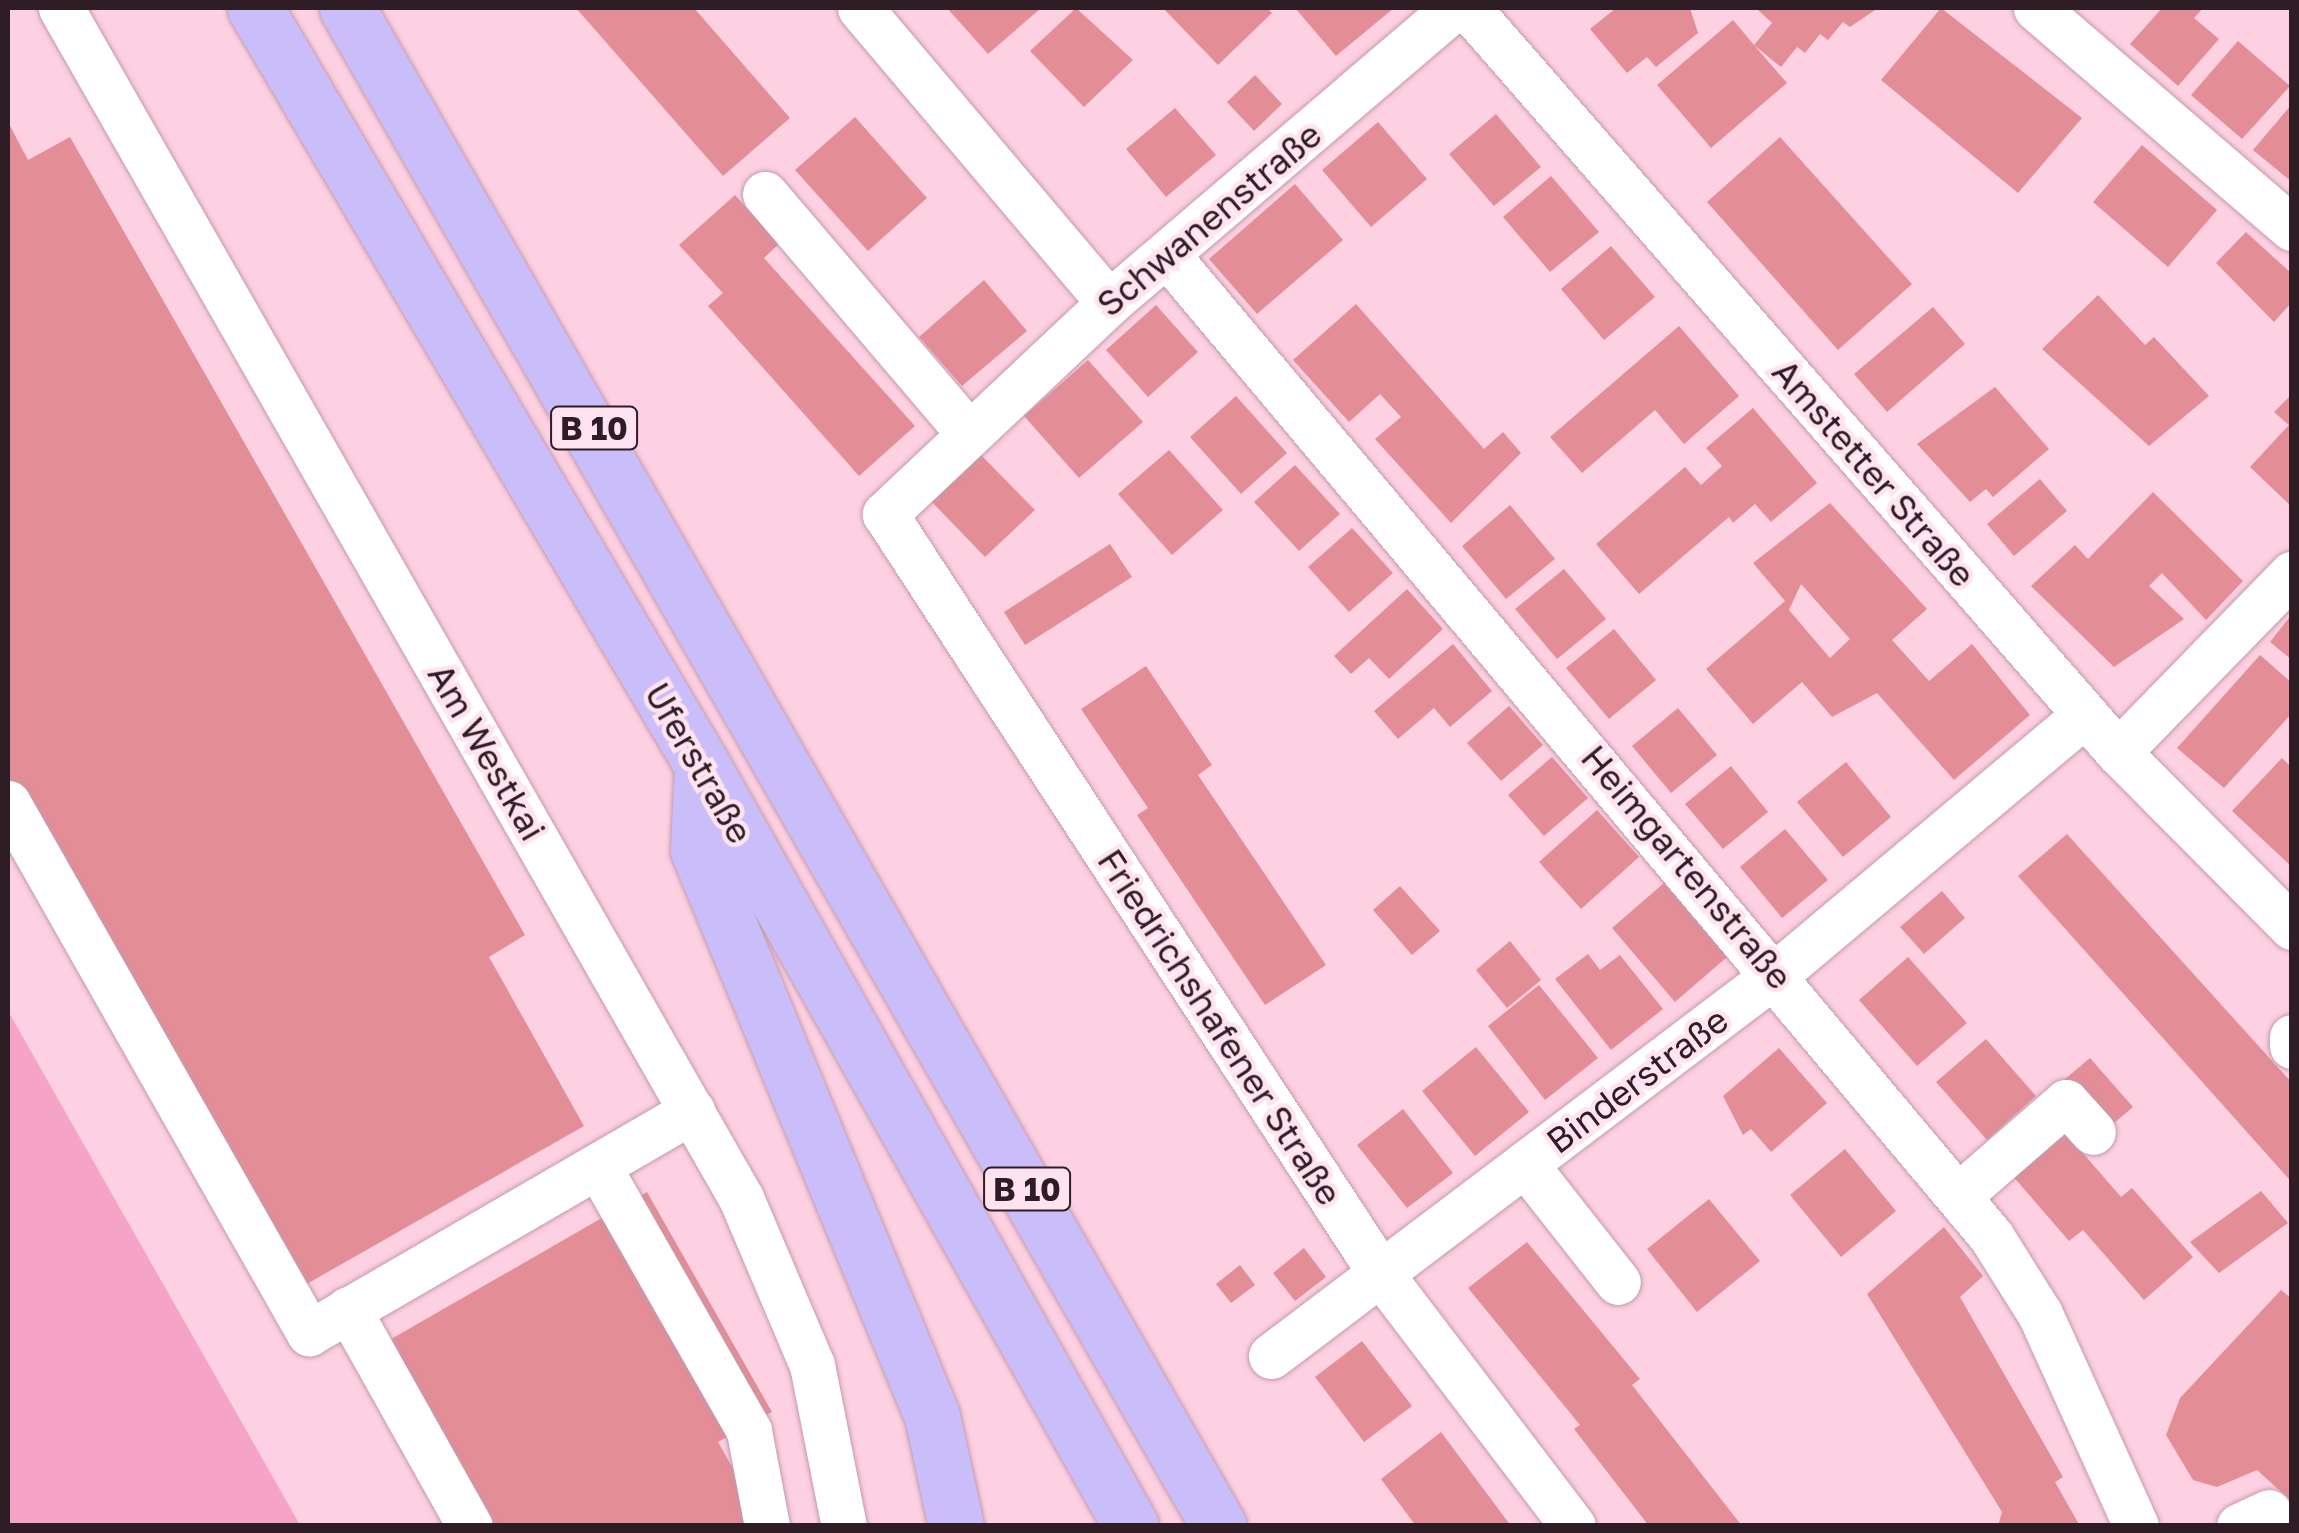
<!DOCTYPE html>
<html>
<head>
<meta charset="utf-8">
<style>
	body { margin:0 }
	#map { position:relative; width:2299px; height:1533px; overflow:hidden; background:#fdd0e2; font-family:"Golos Text",sans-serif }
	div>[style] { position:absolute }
	.water>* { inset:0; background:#f5a3c6 }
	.building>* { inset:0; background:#e38d96 }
	.roads { filter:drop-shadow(0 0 2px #c59aab) drop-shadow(0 0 2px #c59aab) }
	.minor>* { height:45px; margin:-22.5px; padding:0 22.5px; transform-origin:22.5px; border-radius:22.5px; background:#fff }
	.highway>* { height:55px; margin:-27.5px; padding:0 27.5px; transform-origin:27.5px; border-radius:27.5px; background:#c9befa }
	span { translate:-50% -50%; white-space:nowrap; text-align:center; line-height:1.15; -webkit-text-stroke:9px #ffe3ee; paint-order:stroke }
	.shield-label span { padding:2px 8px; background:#ffe3ee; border:2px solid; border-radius:8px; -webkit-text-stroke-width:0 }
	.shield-label { font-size:32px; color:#2e1d24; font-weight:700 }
	.street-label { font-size:35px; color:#2e1d24 }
	.frame { position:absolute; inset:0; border:10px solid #2e1d24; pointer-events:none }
</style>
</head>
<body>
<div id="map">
	<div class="water">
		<i style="clip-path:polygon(8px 1011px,300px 1525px,8px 1525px)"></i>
	</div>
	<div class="building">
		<i style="clip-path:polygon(576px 8px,694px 8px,790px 118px,723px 176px)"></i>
		<i style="clip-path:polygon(947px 8px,1041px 8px,988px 54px)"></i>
		<i style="clip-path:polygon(1076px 8px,1133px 60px,1084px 107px,1030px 51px)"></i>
		<i style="clip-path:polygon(1163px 8px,1267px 8px,1272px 13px,1218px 65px)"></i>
		<i style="clip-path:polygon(1295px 8px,1394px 8px,1336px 56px)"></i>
		<i style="clip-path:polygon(1616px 8px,1690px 8px,1698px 33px,1656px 67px,1647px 57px,1627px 73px,1590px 29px)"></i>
		<i style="clip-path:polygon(1756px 8px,1878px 8px,1850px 27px,1843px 22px,1828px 40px,1820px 34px,1805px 53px,1797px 47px,1781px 67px,1754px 45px,1787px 83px,1711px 148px,1657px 85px,1733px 20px,1754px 45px,1772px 23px)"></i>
		<i style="clip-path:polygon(1941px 8px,2082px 118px,2018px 193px,1881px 80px)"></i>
		<i style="clip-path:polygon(2162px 8px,2203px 8px,2194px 18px,2219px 39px,2178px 86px,2130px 44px)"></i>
		<i style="clip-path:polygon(2238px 41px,2290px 86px,2242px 139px,2191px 95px)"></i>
		<i style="clip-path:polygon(1255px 75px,1282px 104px,1254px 131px,1227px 102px)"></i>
		<i style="clip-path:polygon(2292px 104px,2292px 182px,2253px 150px)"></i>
		<i style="clip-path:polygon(1175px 108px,1216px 155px,1166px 197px,1126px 149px)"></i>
		<i style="clip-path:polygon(1496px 114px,1541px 167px,1494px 206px,1449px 154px)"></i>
		<i style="clip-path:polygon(855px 117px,927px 198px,868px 251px,795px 170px)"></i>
		<i style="clip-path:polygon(8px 122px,28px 160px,70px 137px,525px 935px,489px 957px,584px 1126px,298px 1289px,8px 779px)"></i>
		<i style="clip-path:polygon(1378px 122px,1427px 179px,1371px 227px,1322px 170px)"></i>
		<i style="clip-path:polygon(1780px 137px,1912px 284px,1838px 350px,1707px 202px)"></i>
		<i style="clip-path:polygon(2142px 145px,2217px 210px,2168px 267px,2093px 202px)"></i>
		<i style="clip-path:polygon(1551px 176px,1599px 232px,1550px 272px,1503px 217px)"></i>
		<i style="clip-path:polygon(1295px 184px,1343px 240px,1257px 314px,1209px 259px)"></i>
		<i style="clip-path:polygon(735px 195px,779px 244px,764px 258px,915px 426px,859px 476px,708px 306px,723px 293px,679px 245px)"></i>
		<i style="clip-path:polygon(2246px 232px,2292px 274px,2292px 302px,2274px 322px,2216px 263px)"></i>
		<i style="clip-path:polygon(1611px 246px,1655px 297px,1604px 340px,1561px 289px)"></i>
		<i style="clip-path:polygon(984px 280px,1027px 331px,962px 386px,919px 337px)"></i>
		<i style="clip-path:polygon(2098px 295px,2145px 345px,2154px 337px,2209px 396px,2149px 446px,2042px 349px)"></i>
		<i style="clip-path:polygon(1356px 304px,1484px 449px,1503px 432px,1521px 453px,1451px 523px,1375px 439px,1401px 417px,1380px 394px,1349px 422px,1293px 360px)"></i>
		<i style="clip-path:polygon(1156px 305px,1198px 352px,1148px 397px,1106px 350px)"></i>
		<i style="clip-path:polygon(1933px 307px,1965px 344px,1887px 412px,1854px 374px)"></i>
		<i style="clip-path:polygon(1679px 326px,1739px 396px,1684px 444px,1655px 410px,1582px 473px,1550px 437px)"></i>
		<i style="clip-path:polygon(1088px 360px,1143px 422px,1079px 478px,1024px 416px)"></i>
		<i style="clip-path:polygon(1995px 387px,2049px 449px,1993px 497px,1986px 489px,1970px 502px,1917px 444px)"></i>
		<i style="clip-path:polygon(2292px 394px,2292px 507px,2250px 467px,2289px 425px,2274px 412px)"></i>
		<i style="clip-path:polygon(1236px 396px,1287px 453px,1241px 494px,1190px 437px)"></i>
		<i style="clip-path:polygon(1753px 408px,1817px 483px,1771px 522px,1755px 504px,1733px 523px,1729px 517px,1639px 594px,1596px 544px,1685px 467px,1701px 485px,1722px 466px,1706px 448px)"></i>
		<i style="clip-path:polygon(1169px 450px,1223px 510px,1172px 555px,1118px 494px)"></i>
		<i style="clip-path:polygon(980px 454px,1035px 510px,985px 557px,931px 501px)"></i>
		<i style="clip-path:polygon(1295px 465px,1340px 514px,1299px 551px,1254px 502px)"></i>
		<i style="clip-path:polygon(2040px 479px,2067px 511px,2014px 556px,1987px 524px)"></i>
		<i style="clip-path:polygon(2153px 492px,2243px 581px,2206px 620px,2162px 573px,2149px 586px,2184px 619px,2114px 667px,2031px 586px,2075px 545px,2088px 559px)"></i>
		<i style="clip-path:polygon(evenodd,1830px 503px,1927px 609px,1892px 640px,1929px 681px,1972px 644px,2030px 715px,1954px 780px,1877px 693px,1832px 717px,1802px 682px,1753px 724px,1706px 669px,1785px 601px,1753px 563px,1830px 503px,1801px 584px,1850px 639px,1830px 658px,1789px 610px,1801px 584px)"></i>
		<i style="clip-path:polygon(1510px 505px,1555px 559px,1506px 599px,1462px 546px)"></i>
		<i style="clip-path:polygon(1352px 528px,1393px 573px,1349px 612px,1308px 567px)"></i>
		<i style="clip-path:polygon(1110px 544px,1132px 577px,1025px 645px,1004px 612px)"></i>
		<i style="clip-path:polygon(1564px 569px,1606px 619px,1557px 659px,1515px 609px)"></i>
		<i style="clip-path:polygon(1407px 589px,1443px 629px,1389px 679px,1369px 658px,1351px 674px,1334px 656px)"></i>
		<i style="clip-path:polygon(2292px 614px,2292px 660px,2270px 642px)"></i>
		<i style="clip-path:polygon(1614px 629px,1656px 680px,1609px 719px,1566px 668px)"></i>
		<i style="clip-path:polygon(1453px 644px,1492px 691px,1450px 727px,1434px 708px,1398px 739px,1374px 711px)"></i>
		<i style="clip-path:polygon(2260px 655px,2292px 683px,2292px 713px,2224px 788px,2177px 748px)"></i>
		<i style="clip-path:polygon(1146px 666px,1212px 765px,1198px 775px,1326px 965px,1265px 1005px,1137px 815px,1148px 808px,1081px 709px)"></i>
		<i style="clip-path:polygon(1509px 706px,1543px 745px,1501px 781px,1467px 743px)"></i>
		<i style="clip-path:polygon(1678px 708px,1717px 755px,1671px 793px,1632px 746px)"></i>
		<i style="clip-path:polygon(1552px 757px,1588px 798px,1544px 836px,1508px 795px)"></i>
		<i style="clip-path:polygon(2282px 758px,2292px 768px,2292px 867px,2232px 811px)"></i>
		<i style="clip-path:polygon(1846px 762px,1891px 817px,1843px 857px,1797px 802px)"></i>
		<i style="clip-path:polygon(1731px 766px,1768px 812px,1723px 849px,1685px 804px)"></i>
		<i style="clip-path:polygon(1597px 810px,1639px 857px,1581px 909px,1539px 862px)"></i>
		<i style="clip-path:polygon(1785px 829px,1828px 880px,1782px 918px,1740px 867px)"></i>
		<i style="clip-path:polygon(2067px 834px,2292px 1083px,2289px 1179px,2018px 876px)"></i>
		<i style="clip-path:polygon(1664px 883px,1727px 957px,1675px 1002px,1612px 928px)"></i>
		<i style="clip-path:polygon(1400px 886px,1440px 931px,1412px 955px,1373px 910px)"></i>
		<i style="clip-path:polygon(1942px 891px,1965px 918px,1924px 954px,1900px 927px)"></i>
		<i style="clip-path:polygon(1510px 941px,1541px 980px,1507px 1008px,1476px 970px)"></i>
		<i style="clip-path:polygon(1588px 954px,1600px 970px,1620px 955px,1663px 1009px,1611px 1050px,1555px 979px)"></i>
		<i style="clip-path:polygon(1908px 957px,1967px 1023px,1917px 1066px,1859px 1000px)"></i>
		<i style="clip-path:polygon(1539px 985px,1598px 1058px,1545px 1100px,1488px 1026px)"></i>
		<i style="clip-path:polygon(1986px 1039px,2036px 1096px,1987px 1140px,1936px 1082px)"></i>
		<i style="clip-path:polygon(1476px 1047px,1529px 1112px,1475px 1156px,1422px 1091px)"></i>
		<i style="clip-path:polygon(1779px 1048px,1827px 1103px,1771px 1152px,1751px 1129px,1743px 1135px,1723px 1096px)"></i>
		<i style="clip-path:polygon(2090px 1058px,2133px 1107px,2107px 1129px,2064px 1080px)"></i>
		<i style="clip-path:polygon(1403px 1109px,1453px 1173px,1407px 1208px,1357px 1145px)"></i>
		<i style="clip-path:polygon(2056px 1122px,2121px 1197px,2132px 1188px,2193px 1257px,2144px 1300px,2083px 1230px,2069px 1241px,2005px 1167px)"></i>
		<i style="clip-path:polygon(1845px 1149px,1896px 1211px,1841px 1257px,1790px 1195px)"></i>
		<i style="clip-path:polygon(2261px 1191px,2288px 1223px,2219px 1273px,2190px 1242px)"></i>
		<i style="clip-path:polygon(647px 1192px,772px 1412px,718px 1442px,766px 1526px,490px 1526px,386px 1342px)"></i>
		<i style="clip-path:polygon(1709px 1199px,1760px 1261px,1697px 1312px,1647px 1249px)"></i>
		<i style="clip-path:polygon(1944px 1227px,1983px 1276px,1960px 1297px,2063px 1477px,2055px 1482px,2080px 1526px,1998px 1526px,2002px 1512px,1867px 1294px)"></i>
		<i style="clip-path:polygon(1527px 1242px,1640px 1379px,1632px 1385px,1742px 1526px,1649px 1526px,1574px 1429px,1580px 1425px,1468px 1288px)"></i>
		<i style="clip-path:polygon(1304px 1248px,1326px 1277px,1295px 1301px,1273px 1273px)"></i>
		<i style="clip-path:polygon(1240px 1265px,1255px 1285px,1231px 1303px,1216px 1284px)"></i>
		<i style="clip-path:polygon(2281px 1290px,2292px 1299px,2292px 1502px,2257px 1470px,2217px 1487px,2193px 1480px,2166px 1435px,2180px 1398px)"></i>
		<i style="clip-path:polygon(1362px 1341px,1412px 1406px,1364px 1442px,1315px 1377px)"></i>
		<i style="clip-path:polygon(1441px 1432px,1482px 1487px,1511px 1526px,1416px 1526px,1381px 1479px)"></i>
	</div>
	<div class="roads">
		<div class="minor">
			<i style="left:61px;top:8px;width:1371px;rotate:60.26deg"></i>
			<i style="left:741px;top:1198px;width:181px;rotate:67deg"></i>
			<i style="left:812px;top:1365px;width:164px;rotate:78.8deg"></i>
			<i style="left:860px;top:8px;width:386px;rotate:49.8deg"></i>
			<i style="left:1454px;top:8px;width:454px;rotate:139.5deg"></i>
			<i style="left:1109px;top:303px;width:308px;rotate:136.7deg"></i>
			<i style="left:885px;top:514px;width:908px;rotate:56.87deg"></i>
			<i style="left:1381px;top:1274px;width:317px;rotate:52.7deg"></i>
			<i style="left:1468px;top:8px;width:988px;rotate:48.86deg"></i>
			<i style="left:2118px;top:752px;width:247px;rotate:45.2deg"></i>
			<i style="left:2036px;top:8px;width:338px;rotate:40.7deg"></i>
			<i style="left:765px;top:194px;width:315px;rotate:49.6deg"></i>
			<i style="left:1168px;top:256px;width:1280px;rotate:49.98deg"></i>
			<i style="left:1991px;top:1236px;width:92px;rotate:57.9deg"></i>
			<i style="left:2040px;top:1314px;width:233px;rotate:65.6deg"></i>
			<i style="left:2118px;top:752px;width:249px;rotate:-45.7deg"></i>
			<i style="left:8px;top:803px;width:610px;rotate:60.41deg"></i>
			<i style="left:309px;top:1333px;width:443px;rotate:-30.1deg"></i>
			<i style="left:2292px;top:1037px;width:9px;rotate:90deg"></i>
			<i style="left:1525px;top:1164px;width:150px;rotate:51.8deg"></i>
			<i style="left:598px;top:1166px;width:305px;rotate:60.3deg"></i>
			<i style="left:749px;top:1431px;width:97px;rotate:79.3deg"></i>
			<i style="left:1958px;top:1196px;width:143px;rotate:-41deg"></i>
			<i style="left:2066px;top:1102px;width:40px;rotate:48deg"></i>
			<i style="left:348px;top:1309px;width:249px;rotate:60.7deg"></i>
			<i style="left:1271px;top:1356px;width:635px;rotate:-37.12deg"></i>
			<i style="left:1777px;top:973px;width:402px;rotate:-40deg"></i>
			<i style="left:2239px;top:1526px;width:33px;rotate:-25deg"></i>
		</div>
		<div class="highway">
			<i style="left:255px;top:8px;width:879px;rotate:59.44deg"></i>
			<i style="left:702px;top:765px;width:874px;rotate:60.59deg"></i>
			<i style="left:347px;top:8px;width:1751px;rotate:60.13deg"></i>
			<i style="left:702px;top:765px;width:85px;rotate:92.7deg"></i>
			<i style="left:698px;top:850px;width:612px;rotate:67.54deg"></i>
			<i style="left:932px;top:1416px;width:113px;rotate:77.7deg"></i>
		</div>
	</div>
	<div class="shield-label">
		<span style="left:594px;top:428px">B 10</span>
		<span style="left:1027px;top:1189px">B 10</span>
	</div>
	<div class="street-label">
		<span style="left:1209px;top:219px;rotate:-40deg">Schwanenstraße</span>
		<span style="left:1874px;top:473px;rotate:49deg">Amstetter Straße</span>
		<span style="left:487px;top:752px;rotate:60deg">Am Westkai</span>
		<span style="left:699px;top:763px;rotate:60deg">Uferstraße</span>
		<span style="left:1687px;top:867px;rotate:50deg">Heimgartenstraße</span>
		<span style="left:1220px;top:1027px;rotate:57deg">Friedrichshafener Straße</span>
		<span style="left:1637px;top:1080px;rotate:-37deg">Binderstraße</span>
	</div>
	<div class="frame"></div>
</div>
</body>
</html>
